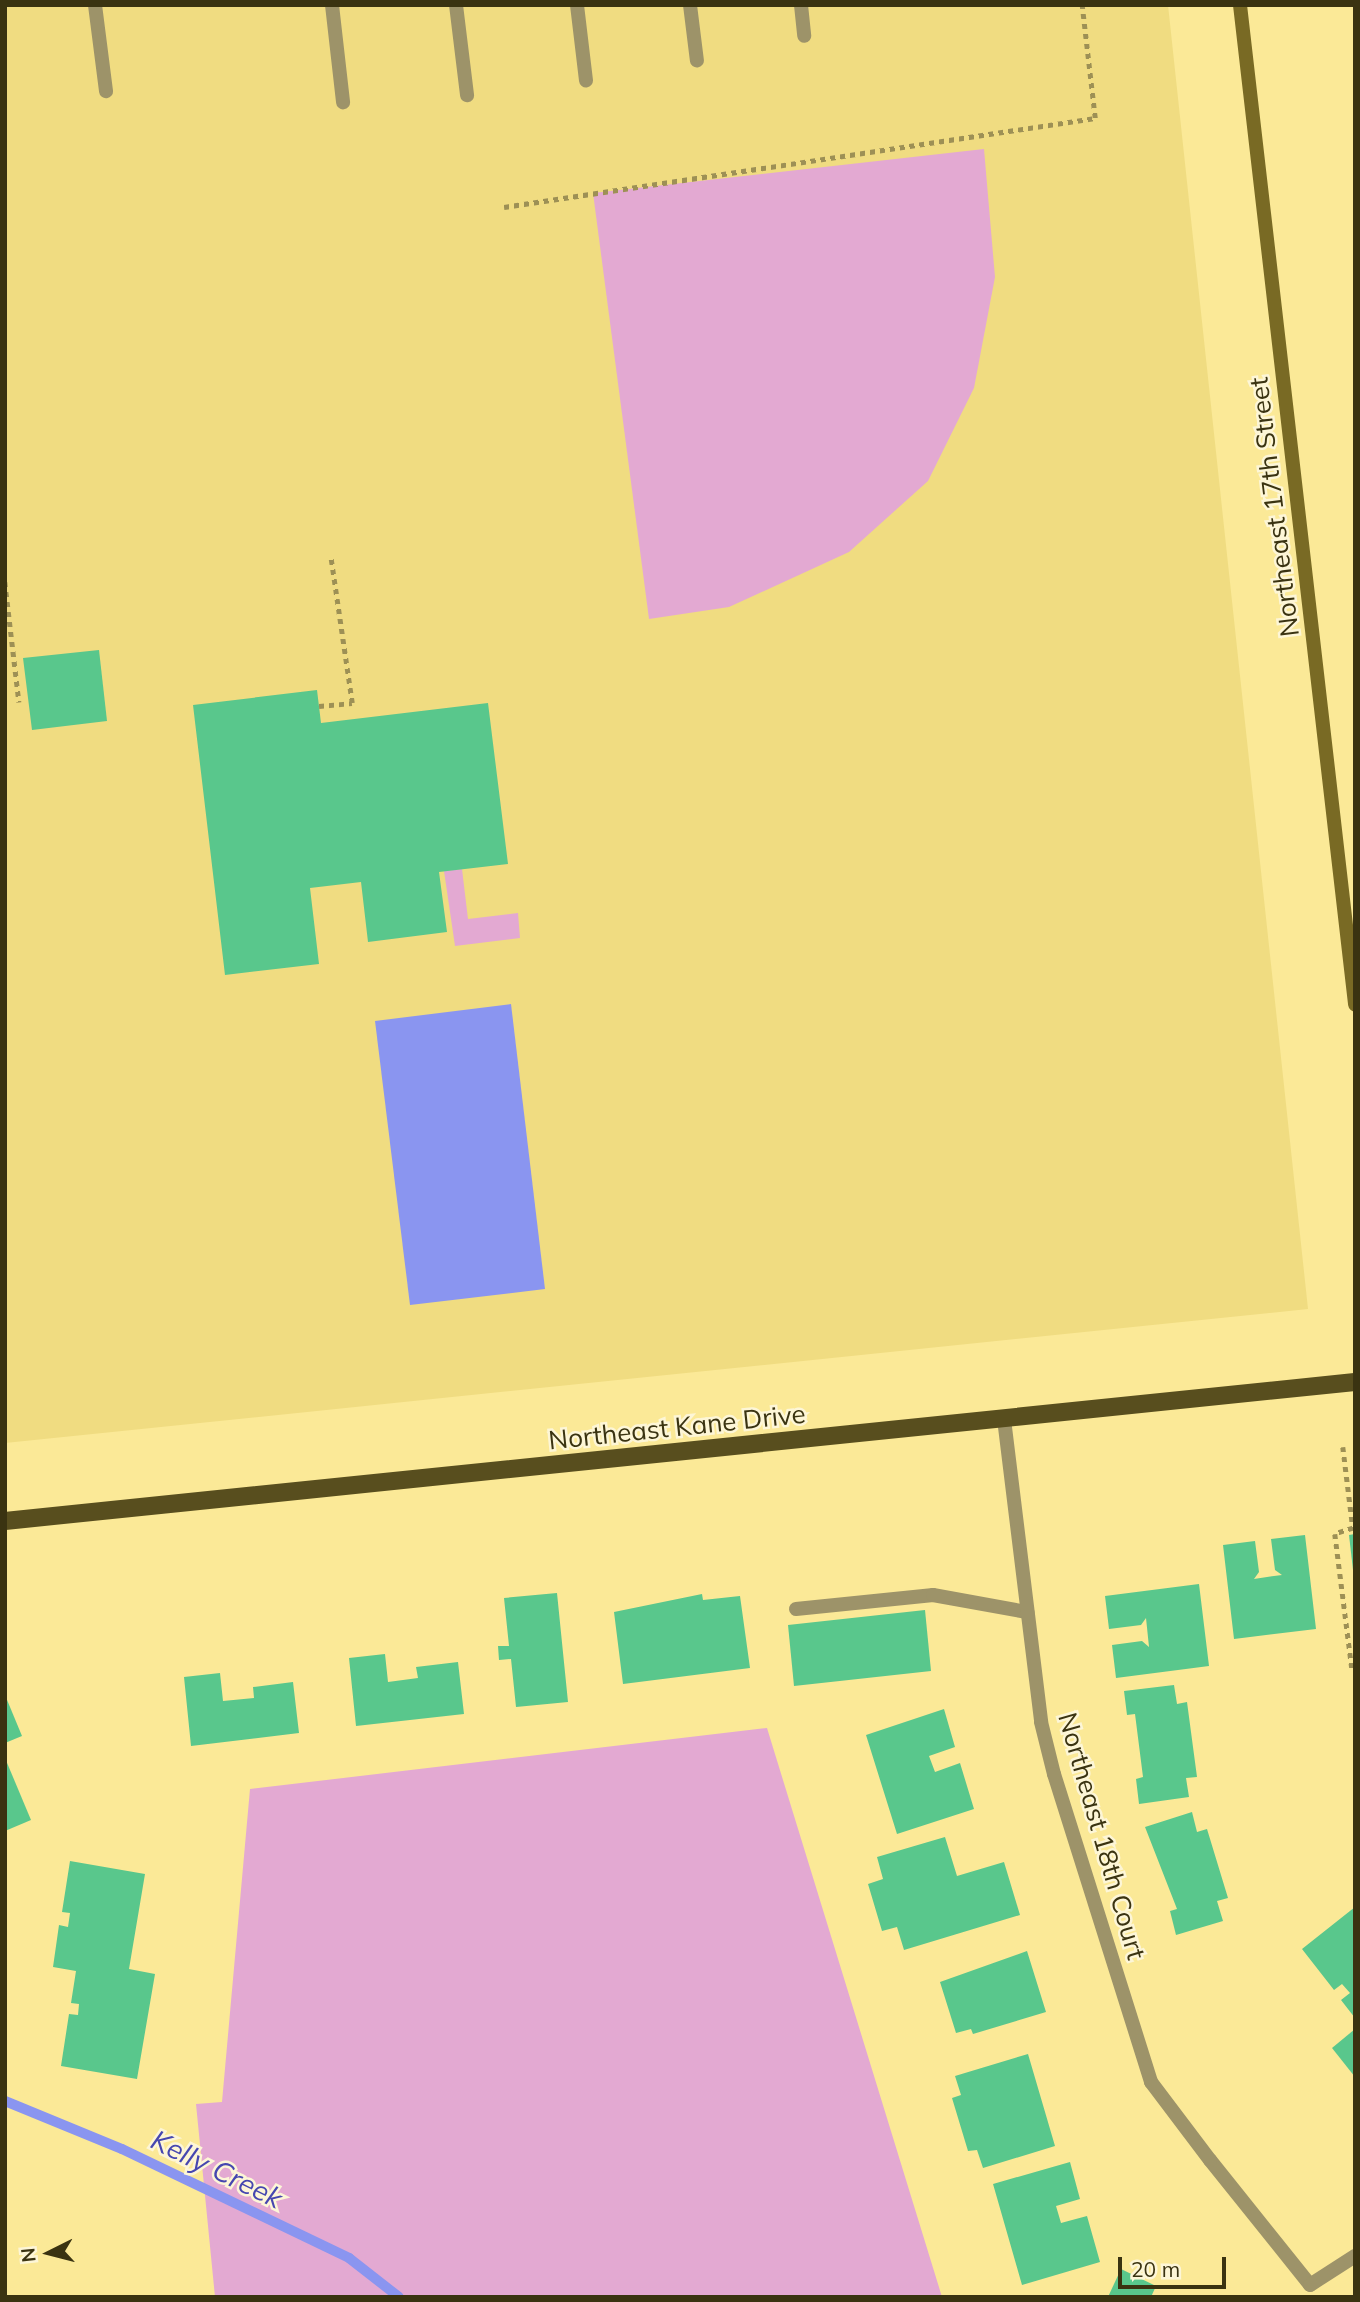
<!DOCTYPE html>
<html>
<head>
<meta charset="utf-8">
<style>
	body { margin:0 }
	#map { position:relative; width:1360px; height:2302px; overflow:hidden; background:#fbe997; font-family:Mulish,sans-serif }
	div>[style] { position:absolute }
	.built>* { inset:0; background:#f0dc81 }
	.green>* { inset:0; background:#e3a9d2 }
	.water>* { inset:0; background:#8a95f0 }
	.stream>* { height:10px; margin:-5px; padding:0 5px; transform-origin:5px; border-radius:5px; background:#8a95f0 }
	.building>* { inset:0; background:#59c78c }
	.path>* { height:4.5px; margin-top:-2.25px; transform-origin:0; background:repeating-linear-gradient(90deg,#9d9055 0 5px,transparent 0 10px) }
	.lane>* { height:14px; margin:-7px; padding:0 7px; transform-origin:7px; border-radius:7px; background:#9d9369 }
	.street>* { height:14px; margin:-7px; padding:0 7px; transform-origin:7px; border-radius:7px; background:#9d9369 }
	.secondary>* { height:14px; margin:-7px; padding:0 7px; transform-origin:7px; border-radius:7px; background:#796a24 }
	.primary>* { height:18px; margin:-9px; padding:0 9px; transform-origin:9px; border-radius:9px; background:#584e1e }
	span { translate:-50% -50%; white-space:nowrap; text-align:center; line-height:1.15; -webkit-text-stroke:5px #fdf6d7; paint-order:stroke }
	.street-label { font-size:26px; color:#3a3311 }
	.water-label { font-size:28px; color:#4647b0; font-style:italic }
	.frame { position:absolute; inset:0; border:7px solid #3a3311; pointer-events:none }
	.north { position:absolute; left:14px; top:2218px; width:70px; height:70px; -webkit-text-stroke:5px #fdf6d7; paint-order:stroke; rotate:264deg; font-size:19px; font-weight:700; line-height:28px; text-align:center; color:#3a3311 }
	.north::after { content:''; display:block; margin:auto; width:24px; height:32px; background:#3a3311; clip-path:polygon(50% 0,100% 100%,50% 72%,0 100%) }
	.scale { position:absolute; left:1118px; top:2257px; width:108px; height:32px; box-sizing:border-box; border:4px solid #3a3311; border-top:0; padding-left:9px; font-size:21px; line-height:24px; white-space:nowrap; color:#3a3311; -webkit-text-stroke:5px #fdf6d7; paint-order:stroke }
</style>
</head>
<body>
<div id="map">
	<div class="built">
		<i style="clip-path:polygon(5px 5px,1168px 5px,1308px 1309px,5px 1443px)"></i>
	</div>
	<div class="green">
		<i style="clip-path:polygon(984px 149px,995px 277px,974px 388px,928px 481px,849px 552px,729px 607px,649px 619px,593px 193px)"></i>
		<i style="clip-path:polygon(462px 869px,468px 919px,518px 913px,520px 938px,455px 946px,444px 871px)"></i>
		<i style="clip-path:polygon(767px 1728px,942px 2297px,215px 2297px,196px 2104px,222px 2102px,250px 1789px)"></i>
	</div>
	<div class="water">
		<i style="clip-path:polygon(511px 1004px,545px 1289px,410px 1305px,375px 1021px)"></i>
	</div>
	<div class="stream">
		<i style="left:5px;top:2101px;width:126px;rotate:22.3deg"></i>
		<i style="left:122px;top:2149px;width:252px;rotate:25.6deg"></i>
		<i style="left:349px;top:2258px;width:63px;rotate:38deg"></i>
	</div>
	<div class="building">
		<i style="clip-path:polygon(99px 650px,107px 721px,32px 730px,23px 658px)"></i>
		<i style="clip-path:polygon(317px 690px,321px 723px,488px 703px,508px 864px,439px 872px,447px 932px,368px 942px,361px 882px,310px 888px,319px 964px,225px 975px,193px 705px)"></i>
		<i style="clip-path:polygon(1355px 1534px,1355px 1570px,1353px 1570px,1349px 1535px)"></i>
		<i style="clip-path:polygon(1305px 1535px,1316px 1629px,1234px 1639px,1223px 1545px,1255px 1541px,1259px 1572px,1254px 1579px,1267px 1577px,1282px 1575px,1275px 1570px,1271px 1539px)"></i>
		<i style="clip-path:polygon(1199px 1584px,1209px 1666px,1116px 1678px,1112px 1645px,1142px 1641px,1149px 1647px,1146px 1618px,1141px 1625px,1109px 1629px,1105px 1596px)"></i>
		<i style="clip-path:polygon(557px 1593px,568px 1702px,516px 1707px,511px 1659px,499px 1660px,498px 1646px,509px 1646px,504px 1598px)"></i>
		<i style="clip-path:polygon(702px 1594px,703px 1600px,740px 1596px,750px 1668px,623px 1684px,614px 1612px)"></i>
		<i style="clip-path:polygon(925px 1610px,931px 1671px,794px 1686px,788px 1625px)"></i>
		<i style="clip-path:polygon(385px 1654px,388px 1682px,418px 1678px,416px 1667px,458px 1662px,464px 1714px,356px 1726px,349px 1658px)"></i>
		<i style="clip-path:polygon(220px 1673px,223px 1701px,254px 1698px,253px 1687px,293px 1682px,299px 1733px,191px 1746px,184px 1677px)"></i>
		<i style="clip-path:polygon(1174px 1685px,1177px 1704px,1187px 1702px,1197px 1777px,1186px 1778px,1189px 1797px,1139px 1804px,1136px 1779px,1143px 1777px,1135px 1714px,1127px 1715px,1124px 1691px)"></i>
		<i style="clip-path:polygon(5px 1695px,22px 1736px,5px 1743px)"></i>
		<i style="clip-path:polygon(944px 1709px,955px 1747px,929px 1756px,935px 1772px,960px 1763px,974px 1809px,897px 1834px,866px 1735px)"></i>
		<i style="clip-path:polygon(5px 1758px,31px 1820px,5px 1831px)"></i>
		<i style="clip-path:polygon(1192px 1812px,1197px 1832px,1207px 1829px,1228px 1898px,1217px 1901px,1223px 1921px,1176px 1935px,1170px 1911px,1177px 1909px,1145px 1827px)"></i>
		<i style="clip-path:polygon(945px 1837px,957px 1876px,1004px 1862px,1020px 1915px,904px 1950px,897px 1927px,882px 1931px,868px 1884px,883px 1879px,877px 1857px)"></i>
		<i style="clip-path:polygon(70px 1861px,145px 1874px,129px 1969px,155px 1974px,137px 2079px,61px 2066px,69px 2014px,78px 2015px,79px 2004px,71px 2003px,76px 1971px,53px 1967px,59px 1925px,68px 1927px,70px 1913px,62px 1912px)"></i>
		<i style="clip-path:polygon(1355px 1907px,1355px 2018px,1341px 2000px,1350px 1993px,1342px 1984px,1334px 1990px,1302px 1949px)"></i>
		<i style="clip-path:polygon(1027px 1951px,1046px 2012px,973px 2034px,971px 2029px,956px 2033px,940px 1982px)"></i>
		<i style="clip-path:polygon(1355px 2029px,1355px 2077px,1332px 2048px)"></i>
		<i style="clip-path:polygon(1028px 2054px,1055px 2146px,983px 2168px,977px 2150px,968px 2151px,952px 2098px,961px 2095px,955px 2076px)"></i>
		<i style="clip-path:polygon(1070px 2162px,1080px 2199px,1056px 2206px,1061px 2223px,1087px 2216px,1100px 2262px,1022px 2285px,993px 2184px)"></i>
		<i style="clip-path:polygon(1121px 2269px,1156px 2286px,1151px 2297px,1108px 2297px)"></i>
	</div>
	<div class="path">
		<i style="left:504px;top:207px;width:598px;rotate:-8.56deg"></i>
		<i style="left:1095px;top:118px;width:114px;rotate:-96.6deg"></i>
		<i style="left:5px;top:582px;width:121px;rotate:83.3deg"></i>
		<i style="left:319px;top:706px;width:33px;rotate:-5deg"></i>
		<i style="left:352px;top:703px;width:146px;rotate:-98.3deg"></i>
		<i style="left:1343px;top:1447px;width:82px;rotate:83deg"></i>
		<i style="left:1353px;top:1528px;width:19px;rotate:162deg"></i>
		<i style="left:1335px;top:1534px;width:136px;rotate:82.8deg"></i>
	</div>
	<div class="lane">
		<i style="left:95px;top:5px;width:87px;rotate:82.7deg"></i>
		<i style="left:332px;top:5px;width:98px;rotate:83.5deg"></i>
		<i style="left:456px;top:5px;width:91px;rotate:83deg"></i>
		<i style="left:577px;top:5px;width:76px;rotate:83.2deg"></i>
		<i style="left:690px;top:5px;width:56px;rotate:82.9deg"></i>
		<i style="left:801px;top:5px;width:31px;rotate:84deg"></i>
		<i style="left:796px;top:1609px;width:138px;rotate:-5.8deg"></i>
		<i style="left:933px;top:1595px;width:96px;rotate:10.3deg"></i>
		<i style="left:1210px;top:2160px;width:160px;rotate:51.3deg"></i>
		<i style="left:1310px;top:2285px;width:54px;rotate:-32.8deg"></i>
	</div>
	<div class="street">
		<i style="left:1004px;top:1419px;width:305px;rotate:83deg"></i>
		<i style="left:1041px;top:1722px;width:54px;rotate:76deg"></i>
		<i style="left:1054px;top:1774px;width:323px;rotate:72.5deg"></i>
		<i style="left:1151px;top:2082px;width:98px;rotate:52.9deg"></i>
	</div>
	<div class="secondary">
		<i style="left:1240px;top:5px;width:1006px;rotate:83.43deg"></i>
	</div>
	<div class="primary">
		<i style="left:5px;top:1521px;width:1357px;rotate:-5.88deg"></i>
	</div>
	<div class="street-label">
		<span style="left:1274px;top:507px;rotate:-97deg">Northeast 17th Street</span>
		<span style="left:677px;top:1427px;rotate:-6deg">Northeast Kane Drive</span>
		<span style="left:1102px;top:1836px;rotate:74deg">Northeast 18th Court</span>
	</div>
	<div class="water-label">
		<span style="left:217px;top:2169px;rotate:26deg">Kelly Creek</span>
	</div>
	<div class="frame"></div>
	<div class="north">N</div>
	<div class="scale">20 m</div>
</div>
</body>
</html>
